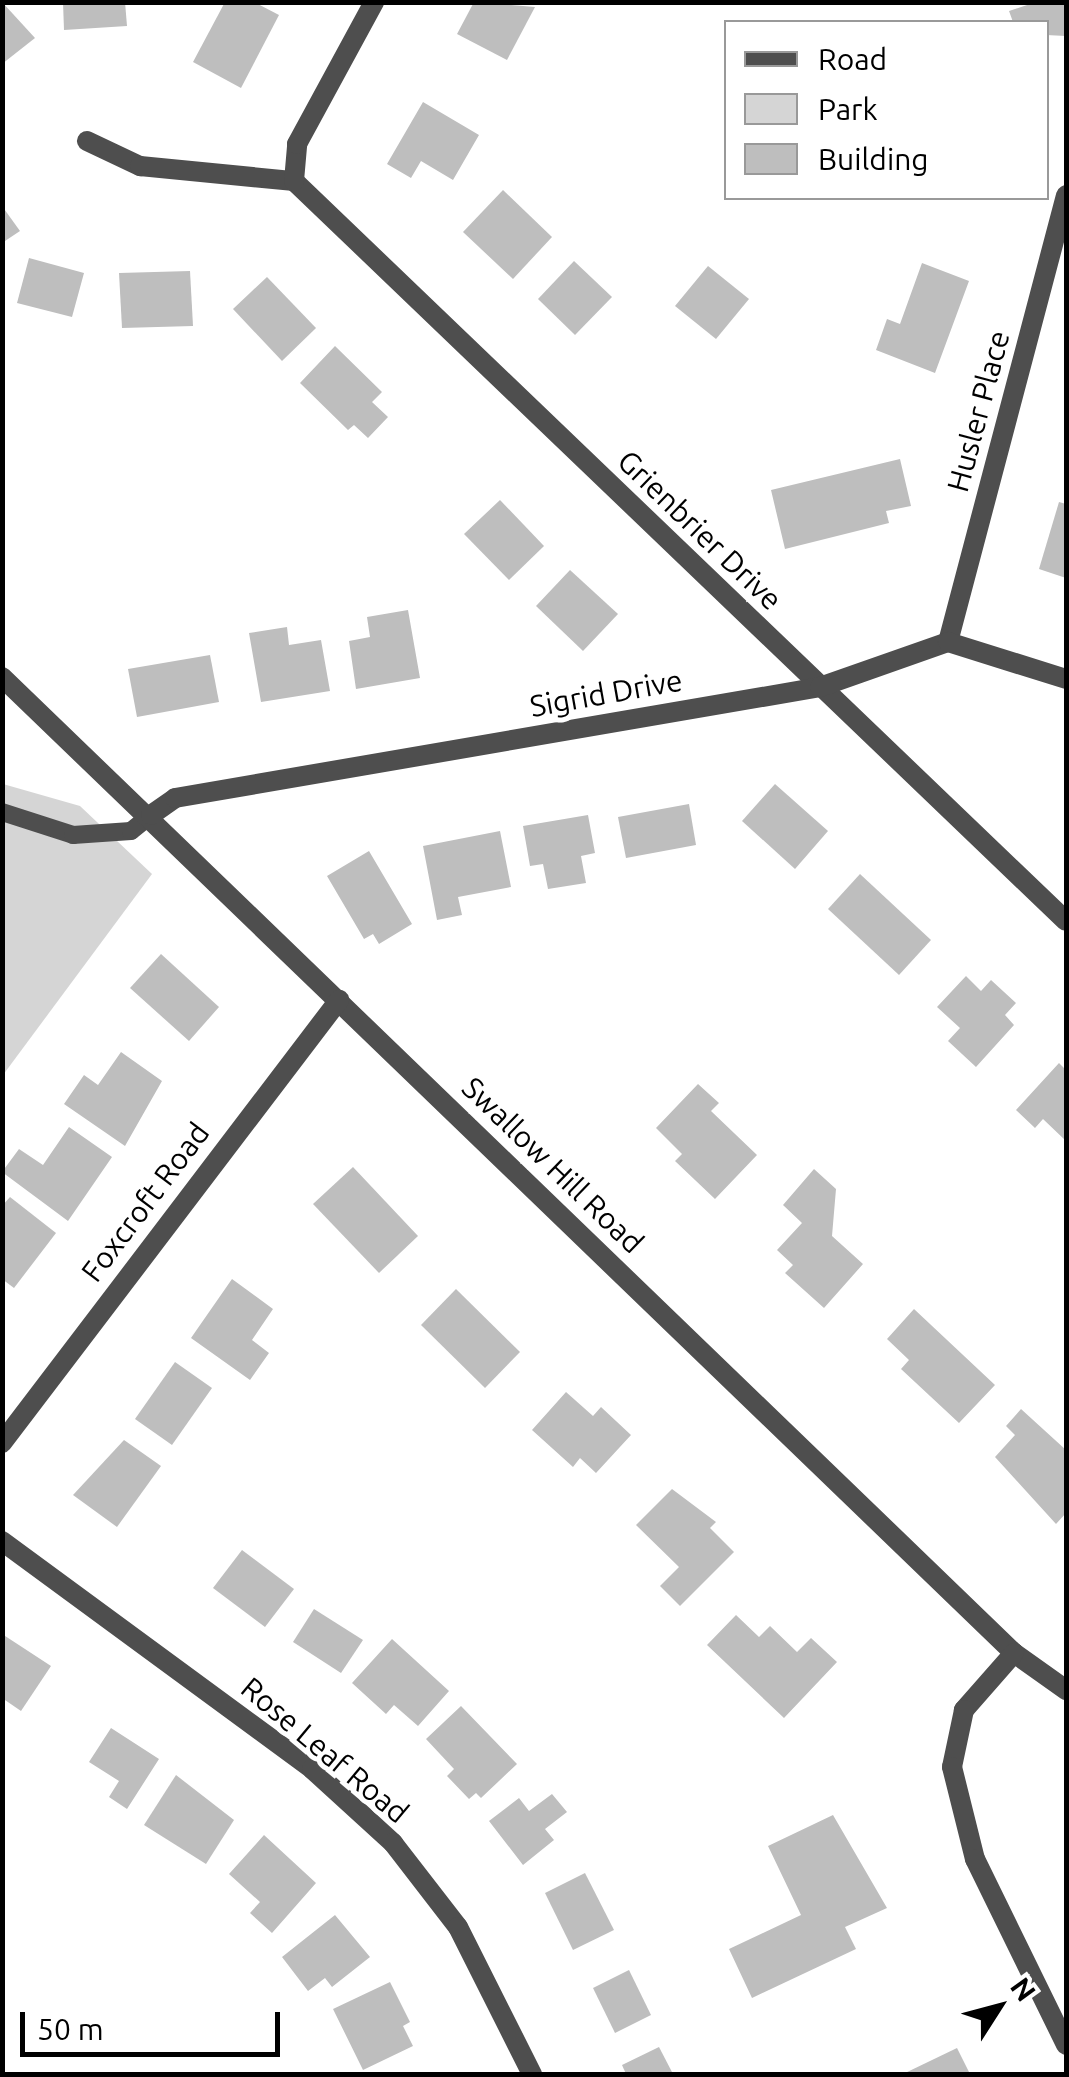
<!DOCTYPE html>
<html>
<head>
<meta charset="utf-8">
<style>
	body { margin:0 }
	#map { position:relative; width:1069px; height:2077px; overflow:hidden; background:#fff; font-family:Ubuntu,sans-serif }
	div>[style] { position:absolute }
	.green>* { inset:0; background:#d5d5d5 }
	.building>* { inset:0; background:#bebebe }
	.lane>* { height:18px; margin:-9px; padding:0 9px; transform-origin:9px; border-radius:9px; background:#4e4e4e }
	.street>* { height:20px; margin:-10px; padding:0 10px; transform-origin:10px; border-radius:10px; background:#4e4e4e }
	span { translate:-50% -50%; white-space:nowrap; text-align:center; line-height:1.15; -webkit-text-stroke:10px #fff; paint-order:stroke }
	.street-label { font-size:30px; color:#000 }
	.frame { position:absolute; inset:0; border:5px solid #000; pointer-events:none }
	.legend { position:absolute; left:724px; top:20px; width:325px; height:180px; box-sizing:border-box; background:#fff; border:2px solid #999; margin:0; padding:12px 18px; list-style:none; font-size:30px; color:#000 }
	.legend li { display:flex; align-items:center; gap:20px; height:50px }
	.legend b { width:50px; border:2px solid #999 }
	.north { position:absolute; left:949px; top:1957px; width:100px; height:100px; -webkit-text-stroke:8px #fff; paint-order:stroke; rotate:54deg; font-size:28px; font-weight:700; line-height:40px; text-align:center; color:#000 }
	.north::after { content:''; display:block; margin:auto; width:35px; height:45px; background:#000; clip-path:polygon(50% 0,100% 100%,50% 72%,0 100%) }
	.scale { position:absolute; left:20px; top:2012px; width:260px; height:45px; box-sizing:border-box; border:5px solid #000; border-top:0; padding-left:12px; font-size:30px; line-height:35px; white-space:nowrap; color:#000; -webkit-text-stroke:8px #fff; paint-order:stroke }
</style>
</head>
<body>
<div id="map">
	<div class="green">
		<i style="clip-path:polygon(3px 784px,80px 806px,152px 874px,3px 1075px)"></i>
	</div>
	<div class="building">
		<i style="clip-path:polygon(2px 2px,35px 38px,2px 64px)"></i>
		<i style="clip-path:polygon(63px 2px,125px 2px,127px 26px,64px 30px)"></i>
		<i style="clip-path:polygon(225px 2px,254px 2px,279px 15px,241px 88px,193px 62px)"></i>
		<i style="clip-path:polygon(474px 2px,535px 7px,507px 60px,457px 34px)"></i>
		<i style="clip-path:polygon(1036px 2px,1066px 2px,1066px 36px,1046px 35px,1046px 22px,1013px 22px,1009px 11px)"></i>
		<i style="clip-path:polygon(423px 102px,479px 135px,453px 180px,421px 161px,411px 178px,387px 164px)"></i>
		<i style="clip-path:polygon(503px 190px,552px 237px,513px 279px,463px 232px)"></i>
		<i style="clip-path:polygon(2px 206px,20px 231px,2px 243px)"></i>
		<i style="clip-path:polygon(29px 258px,84px 273px,72px 317px,17px 303px)"></i>
		<i style="clip-path:polygon(574px 261px,612px 297px,575px 335px,538px 299px)"></i>
		<i style="clip-path:polygon(922px 263px,969px 281px,935px 373px,876px 350px,887px 319px,900px 324px)"></i>
		<i style="clip-path:polygon(708px 266px,749px 299px,716px 339px,675px 306px)"></i>
		<i style="clip-path:polygon(190px 271px,193px 326px,122px 328px,119px 273px)"></i>
		<i style="clip-path:polygon(267px 277px,316px 328px,282px 361px,233px 309px)"></i>
		<i style="clip-path:polygon(335px 346px,382px 392px,372px 402px,388px 417px,368px 438px,354px 425px,348px 430px,300px 383px)"></i>
		<i style="clip-path:polygon(900px 459px,911px 506px,886px 511px,889px 523px,785px 549px,771px 490px)"></i>
		<i style="clip-path:polygon(500px 500px,544px 546px,509px 580px,464px 534px)"></i>
		<i style="clip-path:polygon(1059px 502px,1066px 504px,1066px 578px,1039px 569px)"></i>
		<i style="clip-path:polygon(570px 570px,618px 614px,583px 651px,536px 606px)"></i>
		<i style="clip-path:polygon(408px 610px,420px 678px,356px 689px,349px 641px,370px 637px,367px 617px)"></i>
		<i style="clip-path:polygon(287px 627px,289px 645px,321px 640px,330px 691px,261px 702px,249px 633px)"></i>
		<i style="clip-path:polygon(210px 655px,219px 702px,137px 717px,128px 669px)"></i>
		<i style="clip-path:polygon(775px 784px,828px 831px,795px 869px,742px 821px)"></i>
		<i style="clip-path:polygon(689px 804px,696px 845px,626px 858px,618px 817px)"></i>
		<i style="clip-path:polygon(588px 815px,595px 853px,581px 856px,586px 883px,548px 889px,543px 864px,530px 866px,523px 826px)"></i>
		<i style="clip-path:polygon(500px 831px,511px 887px,458px 897px,462px 915px,437px 920px,423px 846px)"></i>
		<i style="clip-path:polygon(369px 851px,412px 924px,379px 944px,373px 934px,364px 939px,327px 876px)"></i>
		<i style="clip-path:polygon(860px 874px,931px 940px,899px 975px,828px 909px)"></i>
		<i style="clip-path:polygon(161px 954px,219px 1007px,189px 1041px,130px 988px)"></i>
		<i style="clip-path:polygon(966px 976px,981px 991px,991px 980px,1016px 1003px,1005px 1015px,1014px 1025px,976px 1067px,948px 1041px,960px 1028px,937px 1007px)"></i>
		<i style="clip-path:polygon(121px 1052px,162px 1081px,125px 1146px,64px 1104px,84px 1075px,98px 1085px)"></i>
		<i style="clip-path:polygon(1059px 1063px,1066px 1070px,1066px 1141px,1043px 1119px,1035px 1128px,1016px 1110px)"></i>
		<i style="clip-path:polygon(698px 1084px,719px 1103px,711px 1111px,757px 1155px,715px 1199px,675px 1161px,682px 1154px,656px 1128px)"></i>
		<i style="clip-path:polygon(69px 1127px,112px 1157px,68px 1221px,2px 1172px,19px 1149px,43px 1165px)"></i>
		<i style="clip-path:polygon(353px 1167px,418px 1236px,379px 1273px,313px 1204px)"></i>
		<i style="clip-path:polygon(814px 1169px,836px 1189px,832px 1236px,863px 1264px,824px 1308px,785px 1273px,793px 1265px,777px 1250px,802px 1223px,783px 1205px)"></i>
		<i style="clip-path:polygon(10px 1197px,56px 1233px,14px 1288px,2px 1279px,2px 1206px)"></i>
		<i style="clip-path:polygon(232px 1279px,273px 1309px,252px 1340px,269px 1353px,250px 1380px,191px 1338px)"></i>
		<i style="clip-path:polygon(456px 1289px,520px 1352px,485px 1388px,421px 1325px)"></i>
		<i style="clip-path:polygon(914px 1309px,995px 1385px,959px 1423px,901px 1369px,909px 1360px,887px 1339px)"></i>
		<i style="clip-path:polygon(175px 1362px,212px 1388px,172px 1445px,135px 1419px)"></i>
		<i style="clip-path:polygon(566px 1392px,593px 1416px,601px 1407px,631px 1435px,596px 1473px,580px 1458px,573px 1467px,532px 1430px)"></i>
		<i style="clip-path:polygon(1021px 1409px,1066px 1450px,1066px 1513px,1056px 1524px,995px 1457px,1015px 1435px,1006px 1426px)"></i>
		<i style="clip-path:polygon(124px 1440px,161px 1466px,117px 1527px,73px 1495px)"></i>
		<i style="clip-path:polygon(672px 1489px,716px 1522px,710px 1528px,734px 1552px,680px 1606px,660px 1586px,679px 1567px,636px 1525px)"></i>
		<i style="clip-path:polygon(242px 1550px,294px 1589px,265px 1627px,213px 1588px)"></i>
		<i style="clip-path:polygon(314px 1609px,363px 1640px,341px 1673px,293px 1642px)"></i>
		<i style="clip-path:polygon(736px 1615px,759px 1637px,770px 1626px,797px 1652px,811px 1638px,837px 1662px,784px 1718px,707px 1645px)"></i>
		<i style="clip-path:polygon(2px 1634px,51px 1666px,21px 1711px,2px 1698px)"></i>
		<i style="clip-path:polygon(392px 1639px,449px 1691px,418px 1726px,394px 1705px,386px 1714px,352px 1683px)"></i>
		<i style="clip-path:polygon(461px 1706px,517px 1764px,481px 1798px,476px 1793px,469px 1799px,447px 1776px,454px 1769px,426px 1739px)"></i>
		<i style="clip-path:polygon(111px 1728px,159px 1759px,127px 1809px,109px 1797px,119px 1781px,89px 1762px)"></i>
		<i style="clip-path:polygon(176px 1775px,234px 1820px,206px 1864px,144px 1825px)"></i>
		<i style="clip-path:polygon(552px 1794px,567px 1812px,545px 1829px,554px 1840px,523px 1865px,489px 1821px,519px 1798px,529px 1811px)"></i>
		<i style="clip-path:polygon(833px 1815px,887px 1908px,845px 1927px,856px 1949px,752px 1998px,729px 1949px,801px 1915px,768px 1846px)"></i>
		<i style="clip-path:polygon(264px 1835px,316px 1883px,272px 1933px,250px 1913px,260px 1902px,229px 1874px)"></i>
		<i style="clip-path:polygon(585px 1873px,614px 1930px,573px 1950px,545px 1893px)"></i>
		<i style="clip-path:polygon(335px 1915px,370px 1957px,332px 1987px,325px 1978px,308px 1991px,282px 1957px)"></i>
		<i style="clip-path:polygon(629px 1970px,651px 2015px,615px 2033px,593px 1988px)"></i>
		<i style="clip-path:polygon(390px 1982px,410px 2022px,403px 2026px,413px 2046px,363px 2070px,333px 2009px)"></i>
		<i style="clip-path:polygon(659px 2047px,673px 2074px,626px 2074px,622px 2065px)"></i>
		<i style="clip-path:polygon(957px 2048px,970px 2074px,903px 2074px)"></i>
	</div>
	<div class="lane">
		<i style="left:2px;top:812px;width:75px;rotate:17.9deg"></i>
		<i style="left:73px;top:835px;width:58px;rotate:-3.9deg"></i>
		<i style="left:131px;top:831px;width:26px;rotate:-39deg"></i>
	</div>
	<div class="street">
		<i style="left:87px;top:141px;width:59px;rotate:25.3deg"></i>
		<i style="left:140px;top:166px;width:155px;rotate:5.6deg"></i>
		<i style="left:294px;top:181px;width:1069px;rotate:43.79deg"></i>
		<i style="left:294px;top:181px;width:37px;rotate:-85deg"></i>
		<i style="left:297px;top:144px;width:162px;rotate:-61.5deg"></i>
		<i style="left:948px;top:642px;width:462px;rotate:-75.2deg"></i>
		<i style="left:2px;top:677px;width:1406px;rotate:43.96deg"></i>
		<i style="left:1014px;top:1653px;width:64px;rotate:35.4deg"></i>
		<i style="left:151px;top:815px;width:29px;rotate:-35deg"></i>
		<i style="left:175px;top:798px;width:654px;rotate:-9.76deg"></i>
		<i style="left:820px;top:687px;width:136px;rotate:-19.4deg"></i>
		<i style="left:948px;top:642px;width:124px;rotate:17.4deg"></i>
		<i style="left:2px;top:1443px;width:557px;rotate:-52.74deg"></i>
		<i style="left:2px;top:1541px;width:385px;rotate:36.3deg"></i>
		<i style="left:312px;top:1769px;width:110px;rotate:42.4deg"></i>
		<i style="left:393px;top:1843px;width:106px;rotate:52.3deg"></i>
		<i style="left:458px;top:1927px;width:165px;rotate:63.3deg"></i>
		<i style="left:1014px;top:1653px;width:76px;rotate:131.3deg"></i>
		<i style="left:964px;top:1710px;width:58px;rotate:101.9deg"></i>
		<i style="left:952px;top:1767px;width:95px;rotate:76deg"></i>
		<i style="left:975px;top:1859px;width:207px;rotate:63.9deg"></i>
	</div>
	<div class="street-label">
		<span style="left:978px;top:411px;rotate:-75deg">Husler Place</span>
		<span style="left:700px;top:530px;rotate:44deg">Grienbrier Drive</span>
		<span style="left:606px;top:693px;rotate:-10deg">Sigrid Drive</span>
		<span style="left:553px;top:1165px;rotate:44deg">Swallow Hill Road</span>
		<span style="left:145px;top:1202px;rotate:-53deg">Foxcroft Road</span>
		<span style="left:325px;top:1750px;rotate:40deg">Rose Leaf Road</span>
	</div>
	<div class="frame"></div>
	<ul class="legend">
	<li><b style="height:12px;background:#4e4e4e"></b>Road</li>
	<li><b style="height:28px;background:#d5d5d5"></b>Park</li>
	<li><b style="height:28px;background:#bebebe"></b>Building</li>
	</ul>
	<div class="north">N</div>
	<div class="scale">50 m</div>
</div>
</body>
</html>
